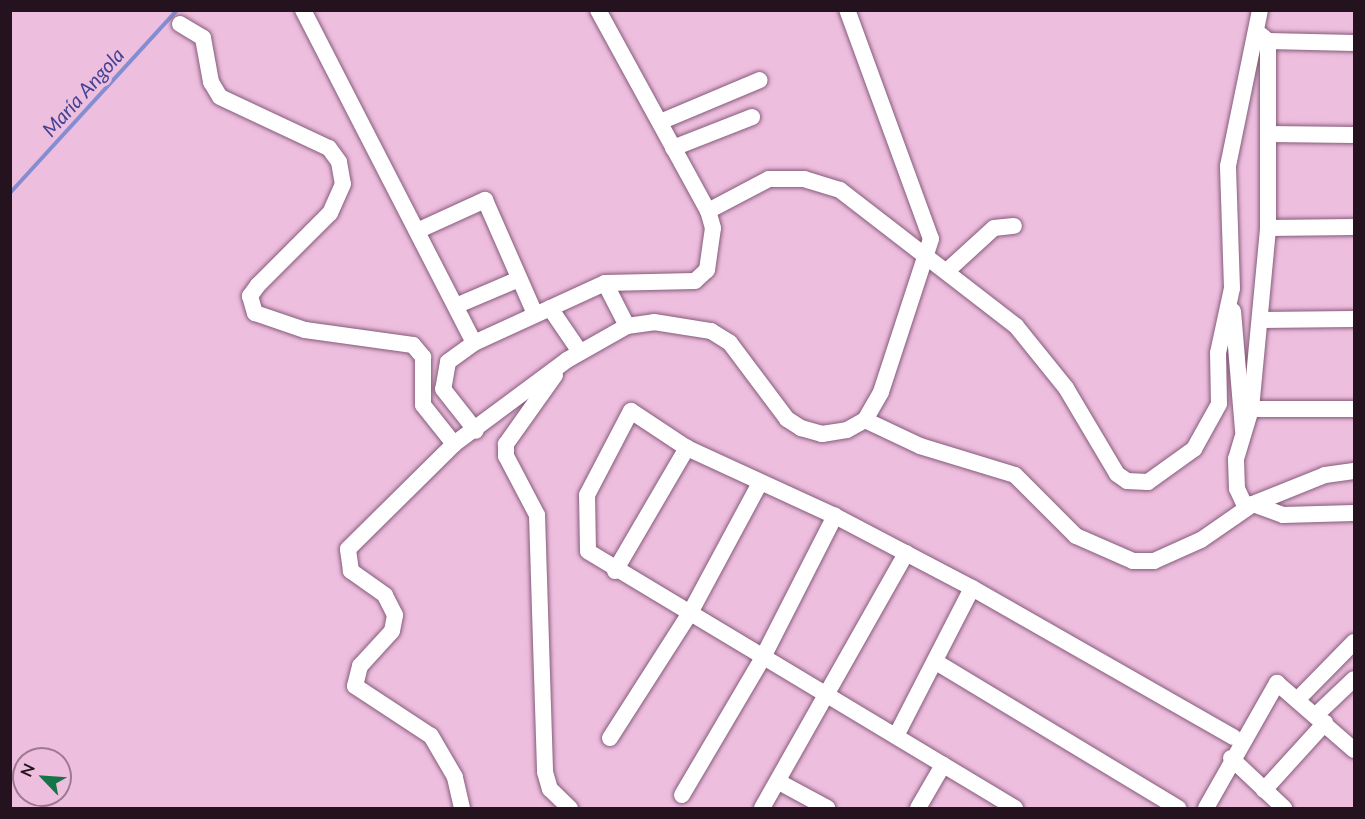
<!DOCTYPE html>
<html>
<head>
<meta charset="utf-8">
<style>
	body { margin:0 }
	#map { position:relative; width:1365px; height:819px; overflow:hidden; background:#eebedf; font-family:Lato,sans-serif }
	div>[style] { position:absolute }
	.stream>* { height:4px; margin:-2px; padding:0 2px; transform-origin:2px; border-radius:2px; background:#858dd2 }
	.roads { filter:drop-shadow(0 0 2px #855b79) drop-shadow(0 0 2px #855b79) }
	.minor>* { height:16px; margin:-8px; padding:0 8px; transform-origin:8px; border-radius:8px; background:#fff }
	span { translate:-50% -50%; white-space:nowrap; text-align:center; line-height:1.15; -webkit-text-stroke:6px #eebedf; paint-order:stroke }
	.water-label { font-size:20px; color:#404396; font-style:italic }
	.frame { position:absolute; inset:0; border:12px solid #24131f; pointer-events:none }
	.north { position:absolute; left:12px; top:747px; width:60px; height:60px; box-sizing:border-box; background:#eebedf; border:2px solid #9d7a92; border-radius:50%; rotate:295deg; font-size:16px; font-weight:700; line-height:24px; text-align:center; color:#24131f }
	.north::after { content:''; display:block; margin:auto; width:21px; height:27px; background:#167449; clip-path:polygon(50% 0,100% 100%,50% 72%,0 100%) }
</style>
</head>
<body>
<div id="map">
	<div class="stream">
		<i style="left:10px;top:193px;width:248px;rotate:-47.6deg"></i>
	</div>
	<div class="roads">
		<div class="minor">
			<i style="left:303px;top:10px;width:374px;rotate:62.8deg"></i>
			<i style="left:474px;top:343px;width:144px;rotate:-24.6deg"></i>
			<i style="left:605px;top:283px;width:90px;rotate:-1.3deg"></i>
			<i style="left:695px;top:281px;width:16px;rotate:-43deg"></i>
			<i style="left:707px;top:270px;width:42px;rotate:-81.9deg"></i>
			<i style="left:713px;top:228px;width:18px;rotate:-106deg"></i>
			<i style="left:708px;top:211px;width:229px;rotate:-118.7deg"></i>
			<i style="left:180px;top:24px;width:27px;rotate:31deg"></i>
			<i style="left:203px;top:38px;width:45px;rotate:79.7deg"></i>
			<i style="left:211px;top:82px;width:17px;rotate:59deg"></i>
			<i style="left:220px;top:97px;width:120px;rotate:25.1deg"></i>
			<i style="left:329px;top:148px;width:17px;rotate:54deg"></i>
			<i style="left:339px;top:162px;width:22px;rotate:80deg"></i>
			<i style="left:343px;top:184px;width:32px;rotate:114deg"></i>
			<i style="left:330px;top:213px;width:102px;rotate:135deg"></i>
			<i style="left:258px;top:285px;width:14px;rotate:126deg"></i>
			<i style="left:250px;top:296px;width:18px;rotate:74deg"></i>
			<i style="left:255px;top:313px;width:53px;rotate:18.8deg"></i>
			<i style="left:305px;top:330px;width:109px;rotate:7.9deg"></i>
			<i style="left:413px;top:345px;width:16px;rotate:50deg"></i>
			<i style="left:423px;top:357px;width:48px;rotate:90deg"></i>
			<i style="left:423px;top:405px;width:50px;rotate:51.5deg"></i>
			<i style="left:1261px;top:35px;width:9px;rotate:41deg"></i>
			<i style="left:1268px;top:41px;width:86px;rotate:1.3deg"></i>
			<i style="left:660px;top:122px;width:108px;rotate:-22.8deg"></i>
			<i style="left:1269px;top:134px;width:85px;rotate:0.7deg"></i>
			<i style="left:673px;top:148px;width:85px;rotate:-21.4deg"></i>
			<i style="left:708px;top:211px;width:69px;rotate:-27.7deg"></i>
			<i style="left:769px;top:179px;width:35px"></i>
			<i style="left:804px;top:179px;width:38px;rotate:17deg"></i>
			<i style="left:840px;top:190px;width:222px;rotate:37.7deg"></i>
			<i style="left:1016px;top:326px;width:80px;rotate:51.1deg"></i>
			<i style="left:1066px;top:388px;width:100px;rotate:59.3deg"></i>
			<i style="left:1117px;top:474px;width:12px;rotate:35deg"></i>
			<i style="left:1127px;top:481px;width:21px;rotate:3deg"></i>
			<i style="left:1148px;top:482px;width:57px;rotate:-35.7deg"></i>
			<i style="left:1194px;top:449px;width:51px;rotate:-60.9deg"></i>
			<i style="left:1219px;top:404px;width:51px;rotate:-91.1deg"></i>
			<i style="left:1218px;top:353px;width:66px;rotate:-77.8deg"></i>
			<i style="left:1232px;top:288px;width:122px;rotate:-91.9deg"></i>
			<i style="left:1228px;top:166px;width:159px;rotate:-78.4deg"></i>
			<i style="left:1268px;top:228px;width:86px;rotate:-0.7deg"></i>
			<i style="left:417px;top:231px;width:75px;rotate:-24.5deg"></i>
			<i style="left:485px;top:200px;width:124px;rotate:66.3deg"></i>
			<i style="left:948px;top:270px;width:62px;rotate:-42.4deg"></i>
			<i style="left:994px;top:228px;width:20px;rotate:-6deg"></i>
			<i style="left:605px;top:283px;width:48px;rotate:62.9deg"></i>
			<i style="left:458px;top:305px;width:66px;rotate:-23.1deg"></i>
			<i style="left:550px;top:308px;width:53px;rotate:55.7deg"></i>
			<i style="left:1233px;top:311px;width:120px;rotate:85.2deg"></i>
			<i style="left:1260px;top:320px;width:94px;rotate:-0.6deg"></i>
			<i style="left:474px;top:343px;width:32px;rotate:144deg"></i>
			<i style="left:448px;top:362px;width:27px;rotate:100deg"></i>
			<i style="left:443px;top:389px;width:53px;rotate:51.8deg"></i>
			<i style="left:555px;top:375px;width:85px;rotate:125.4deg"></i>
			<i style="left:506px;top:444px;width:12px;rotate:90deg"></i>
			<i style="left:506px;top:456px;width:67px;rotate:62.3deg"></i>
			<i style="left:537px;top:515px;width:257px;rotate:88.2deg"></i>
			<i style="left:545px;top:772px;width:18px;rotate:74deg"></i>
			<i style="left:550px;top:789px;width:28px;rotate:44deg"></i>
			<i style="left:1251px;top:409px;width:103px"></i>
			<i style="left:865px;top:420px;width:61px;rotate:25.3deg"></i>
			<i style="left:920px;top:446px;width:99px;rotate:17deg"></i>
			<i style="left:1015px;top:475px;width:86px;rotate:45deg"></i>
			<i style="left:1076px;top:536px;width:62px;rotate:23.7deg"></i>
			<i style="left:1133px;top:561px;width:21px"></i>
			<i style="left:1154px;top:561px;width:51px;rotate:-24.1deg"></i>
			<i style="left:1201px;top:540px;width:63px;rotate:-34.7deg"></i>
			<i style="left:1253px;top:504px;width:78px;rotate:-21.9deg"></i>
			<i style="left:1325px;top:475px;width:29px;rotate:-8deg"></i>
			<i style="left:1253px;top:504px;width:32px;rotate:20deg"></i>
			<i style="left:1283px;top:515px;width:71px;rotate:-1.6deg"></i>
			<i style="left:1246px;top:508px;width:21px;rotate:-115deg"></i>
			<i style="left:1237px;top:489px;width:30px;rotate:-92deg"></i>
			<i style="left:1236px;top:459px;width:52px;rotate:-73.3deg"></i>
			<i style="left:1251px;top:409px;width:182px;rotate:-84.6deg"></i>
			<i style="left:1268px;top:228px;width:187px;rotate:-90deg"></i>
			<i style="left:615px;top:571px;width:143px;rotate:-59.7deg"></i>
			<i style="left:936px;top:662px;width:283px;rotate:31.1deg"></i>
			<i style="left:1298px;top:699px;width:80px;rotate:-45.5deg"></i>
			<i style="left:1316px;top:715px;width:52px;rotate:-43.5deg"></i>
			<i style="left:896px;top:736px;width:166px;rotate:-62.8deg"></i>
			<i style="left:610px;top:738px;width:148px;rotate:-57.4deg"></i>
			<i style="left:690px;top:613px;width:145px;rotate:-61.7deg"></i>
			<i style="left:1231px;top:758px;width:73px;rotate:43.3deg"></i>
			<i style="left:779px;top:782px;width:55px;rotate:28.4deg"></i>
			<i style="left:1264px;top:790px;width:91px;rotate:-47.7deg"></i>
			<i style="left:682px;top:795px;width:158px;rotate:-59.5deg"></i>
			<i style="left:762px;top:659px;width:161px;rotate:-63deg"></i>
			<i style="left:462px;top:808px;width:32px;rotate:-103deg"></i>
			<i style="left:455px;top:777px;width:48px;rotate:-120.3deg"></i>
			<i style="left:431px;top:736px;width:91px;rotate:-146.7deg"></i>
			<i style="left:355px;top:686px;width:21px;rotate:-76deg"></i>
			<i style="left:360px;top:666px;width:47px;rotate:-47.6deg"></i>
			<i style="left:392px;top:631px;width:16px;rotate:-79deg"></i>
			<i style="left:395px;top:615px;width:22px;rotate:-117deg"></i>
			<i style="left:385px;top:595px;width:42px;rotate:-144.8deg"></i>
			<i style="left:351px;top:571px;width:22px;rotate:-98deg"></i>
			<i style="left:348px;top:549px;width:149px;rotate:-44.7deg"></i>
			<i style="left:454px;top:444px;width:141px;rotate:-36.6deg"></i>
			<i style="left:567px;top:360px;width:69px;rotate:-29.5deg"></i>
			<i style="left:627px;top:326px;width:27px;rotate:-8deg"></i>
			<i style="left:654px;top:322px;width:58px;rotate:9deg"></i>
			<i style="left:711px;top:331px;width:22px;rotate:32deg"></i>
			<i style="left:730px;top:343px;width:95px;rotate:53.1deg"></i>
			<i style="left:787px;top:419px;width:17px;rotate:33deg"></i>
			<i style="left:801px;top:428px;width:22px;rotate:16deg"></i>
			<i style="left:822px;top:434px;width:25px;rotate:-9deg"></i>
			<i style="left:847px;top:430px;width:21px;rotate:-29deg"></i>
			<i style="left:865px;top:420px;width:32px;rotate:-60deg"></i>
			<i style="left:881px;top:392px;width:161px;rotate:-71.9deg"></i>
			<i style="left:931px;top:239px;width:244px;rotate:-110.1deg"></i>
			<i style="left:762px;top:808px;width:293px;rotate:-60.5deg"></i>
			<i style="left:918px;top:808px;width:50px;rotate:-59.8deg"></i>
			<i style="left:1015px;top:808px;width:498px;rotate:-149deg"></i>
			<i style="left:588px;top:551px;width:56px;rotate:-91deg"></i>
			<i style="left:587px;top:495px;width:95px;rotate:-62.4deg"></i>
			<i style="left:631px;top:411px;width:67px;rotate:33.5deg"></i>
			<i style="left:687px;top:448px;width:163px;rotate:24.7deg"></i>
			<i style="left:835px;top:516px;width:155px;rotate:27.7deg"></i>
			<i style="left:972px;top:588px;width:301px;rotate:29.7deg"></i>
			<i style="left:1206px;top:808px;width:144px;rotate:-60.4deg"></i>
			<i style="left:1277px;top:683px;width:102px;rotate:41deg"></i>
		</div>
	</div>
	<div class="water-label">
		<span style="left:83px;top:92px;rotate:-48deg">María Angola</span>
	</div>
	<div class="frame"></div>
	<div class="north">N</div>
</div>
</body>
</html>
